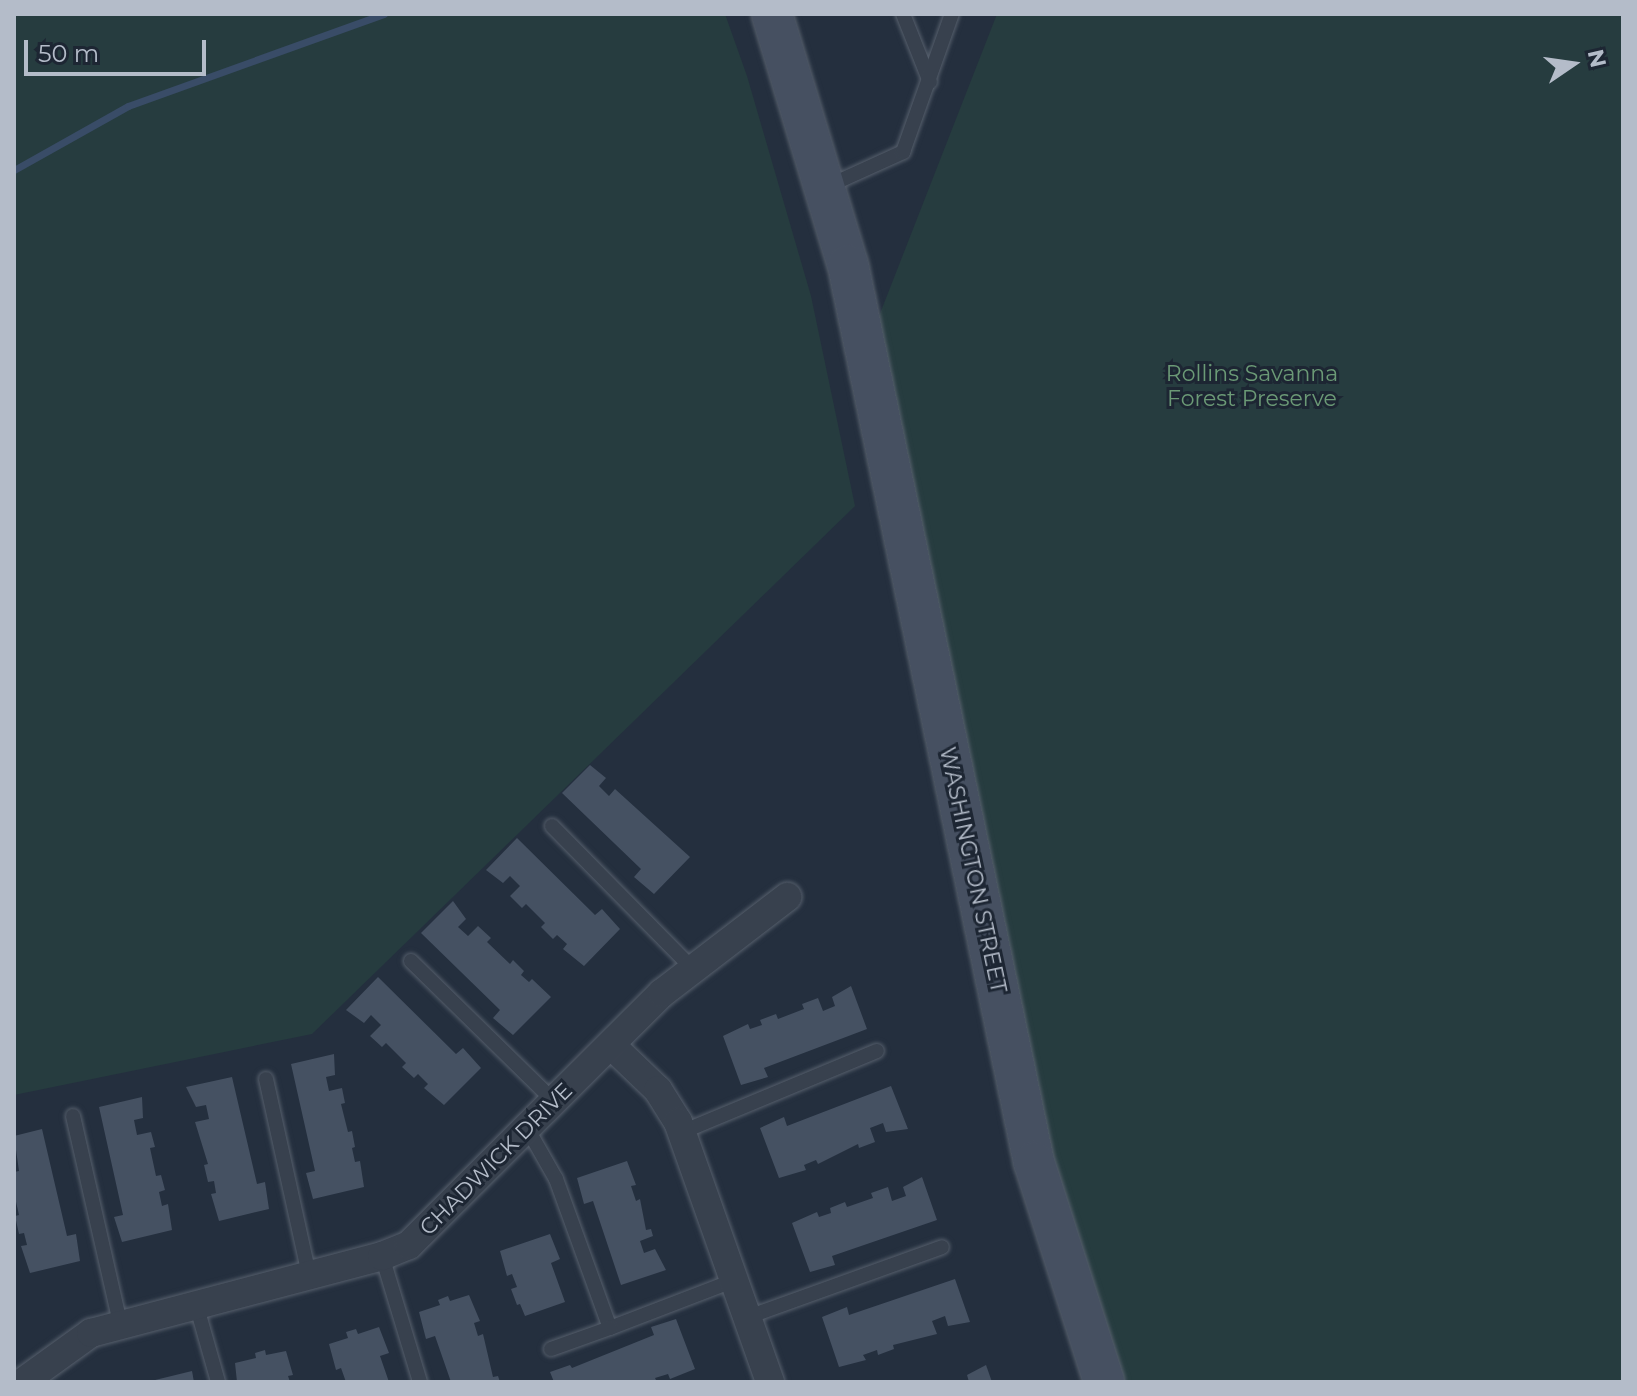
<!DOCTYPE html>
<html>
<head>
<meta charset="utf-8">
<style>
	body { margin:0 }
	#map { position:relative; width:1637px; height:1396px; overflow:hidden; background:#242f3e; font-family:Montserrat,sans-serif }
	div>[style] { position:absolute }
	.green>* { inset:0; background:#263c3f }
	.stream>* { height:7px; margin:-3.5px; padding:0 3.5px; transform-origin:3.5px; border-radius:3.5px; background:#394c67 }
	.building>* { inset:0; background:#455162 }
	.roads { filter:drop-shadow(0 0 2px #565f6c) drop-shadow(0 0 2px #565f6c) }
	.service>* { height:14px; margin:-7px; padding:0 7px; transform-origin:7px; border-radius:7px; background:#38414e }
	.minor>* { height:28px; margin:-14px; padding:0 14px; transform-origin:14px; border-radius:14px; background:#38414e }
	.secondary>* { height:40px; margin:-20px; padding:0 20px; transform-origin:20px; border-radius:20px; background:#465061 }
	span { translate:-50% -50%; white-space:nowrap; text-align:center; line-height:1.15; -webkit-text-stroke:6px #1d2633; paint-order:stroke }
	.park-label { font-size:22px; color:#6b9a76 }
	.street-label { font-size:22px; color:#b4bcc9 }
	.frame { position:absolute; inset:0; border:16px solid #b4bcc9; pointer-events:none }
	.north { position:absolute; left:1533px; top:24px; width:80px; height:80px; -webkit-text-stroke:6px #1d2633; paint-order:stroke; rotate:77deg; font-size:22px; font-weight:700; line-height:32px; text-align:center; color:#b4bcc9 }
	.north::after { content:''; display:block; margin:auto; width:28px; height:36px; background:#b4bcc9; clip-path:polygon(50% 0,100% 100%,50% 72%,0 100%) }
	.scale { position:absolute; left:24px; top:40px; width:182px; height:36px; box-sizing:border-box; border:4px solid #b4bcc9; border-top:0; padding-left:10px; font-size:24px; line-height:28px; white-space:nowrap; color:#b4bcc9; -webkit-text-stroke:6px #1d2633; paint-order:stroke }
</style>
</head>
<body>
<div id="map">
	<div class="green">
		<i style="clip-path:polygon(14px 14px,725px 14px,747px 76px,811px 296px,855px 506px,312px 1034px,14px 1095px)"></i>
		<i style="clip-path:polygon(997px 14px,1623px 14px,1623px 1382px,1104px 1382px,865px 352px)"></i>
	</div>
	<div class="stream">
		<i style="left:14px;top:170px;width:131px;rotate:-29.3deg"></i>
		<i style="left:128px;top:106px;width:272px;rotate:-19.8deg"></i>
	</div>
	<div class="building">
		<i style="clip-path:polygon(590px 765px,606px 778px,599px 786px,609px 796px,615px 789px,690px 857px,654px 894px,634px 877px,641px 869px,562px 793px)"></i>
		<i style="clip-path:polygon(517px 838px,595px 915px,602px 909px,620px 929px,584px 966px,563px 949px,567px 944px,557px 935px,553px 939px,541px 927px,545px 923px,526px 904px,522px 908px,510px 896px,520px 886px,510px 876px,503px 883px,486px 870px)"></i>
		<i style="clip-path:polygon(453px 901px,466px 919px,458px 927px,468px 936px,478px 926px,491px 938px,487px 942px,510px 964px,513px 960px,524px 971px,521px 975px,529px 982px,532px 979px,551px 997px,513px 1035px,493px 1018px,500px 1010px,421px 933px)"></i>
		<i style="clip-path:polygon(378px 977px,456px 1054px,463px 1048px,481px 1068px,444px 1105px,424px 1088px,428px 1084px,418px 1074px,414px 1078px,402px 1067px,406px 1063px,386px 1043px,382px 1047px,370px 1036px,381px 1025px,371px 1015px,364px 1023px,346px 1010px)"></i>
		<i style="clip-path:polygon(851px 986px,867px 1029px,764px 1068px,768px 1077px,741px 1085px,723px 1036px,748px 1024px,750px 1029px,762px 1025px,760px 1020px,776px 1014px,778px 1019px,804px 1009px,802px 1004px,818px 998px,823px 1011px,835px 1006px,832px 997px)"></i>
		<i style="clip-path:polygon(334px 1054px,335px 1075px,326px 1077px,329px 1091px,342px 1088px,345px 1103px,341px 1104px,348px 1132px,352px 1131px,355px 1147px,352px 1148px,355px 1162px,360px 1161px,364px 1187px,313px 1199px,306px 1173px,315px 1171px,291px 1064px)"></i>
		<i style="clip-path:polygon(232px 1077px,257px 1184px,265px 1182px,269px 1209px,219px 1221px,211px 1194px,216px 1193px,214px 1181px,208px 1182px,204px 1165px,208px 1164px,195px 1122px,209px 1119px,206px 1105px,196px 1107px,186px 1087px)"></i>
		<i style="clip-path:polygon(891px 1086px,908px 1129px,886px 1132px,883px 1123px,870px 1128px,875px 1142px,859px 1148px,858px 1144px,818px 1164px,816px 1160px,804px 1165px,806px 1170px,779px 1178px,760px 1128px,784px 1117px,787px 1126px)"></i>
		<i style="clip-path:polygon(142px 1097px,143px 1118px,134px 1120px,137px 1135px,151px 1132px,155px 1147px,150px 1148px,156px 1176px,161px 1175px,165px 1190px,159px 1192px,162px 1206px,168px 1204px,172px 1230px,122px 1242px,114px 1217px,123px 1215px,99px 1107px)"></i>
		<i style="clip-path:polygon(42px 1129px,67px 1236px,76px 1234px,80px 1261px,30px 1273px,21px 1246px,27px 1245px,24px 1233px,19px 1234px,15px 1216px,19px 1215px,14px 1193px,14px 1172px,19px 1171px,14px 1136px)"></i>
		<i style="clip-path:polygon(627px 1161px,636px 1185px,631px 1186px,636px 1201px,640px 1199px,646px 1230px,651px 1229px,653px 1236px,640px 1241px,644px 1253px,655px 1249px,666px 1270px,621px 1285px,593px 1201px,584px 1204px,577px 1178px)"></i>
		<i style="clip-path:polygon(922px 1177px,937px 1220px,832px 1256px,835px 1265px,810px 1272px,792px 1223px,817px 1212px,819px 1217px,831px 1213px,830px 1208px,845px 1202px,847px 1207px,873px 1198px,871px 1193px,888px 1187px,892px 1201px,906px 1196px,903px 1187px)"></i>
		<i style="clip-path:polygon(550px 1234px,560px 1259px,551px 1263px,565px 1302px,525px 1316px,520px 1304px,517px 1305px,511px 1289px,517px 1287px,512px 1274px,507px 1276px,500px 1251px)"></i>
		<i style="clip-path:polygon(955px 1279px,970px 1322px,948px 1326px,945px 1316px,932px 1321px,937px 1334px,893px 1345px,894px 1349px,878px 1355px,877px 1350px,863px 1355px,866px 1360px,839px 1367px,822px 1317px,847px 1307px,849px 1315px)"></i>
		<i style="clip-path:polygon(469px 1295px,480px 1321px,474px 1323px,478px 1336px,483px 1334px,493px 1377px,498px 1376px,500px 1382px,451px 1382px,435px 1336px,426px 1339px,419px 1312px,440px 1305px,438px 1300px,448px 1296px,450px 1301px)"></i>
		<i style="clip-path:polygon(676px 1319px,695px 1369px,670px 1379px,668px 1374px,655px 1378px,657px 1382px,554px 1382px,550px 1372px,570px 1365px,572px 1368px,654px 1335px,651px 1327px)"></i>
		<i style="clip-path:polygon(379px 1327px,389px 1353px,380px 1356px,389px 1382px,346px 1382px,341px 1368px,336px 1370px,329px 1344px,348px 1338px,346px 1332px,356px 1329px,358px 1334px)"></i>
		<i style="clip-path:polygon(265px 1350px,266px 1355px,286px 1351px,293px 1375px,288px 1376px,290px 1382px,237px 1382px,235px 1363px,256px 1358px,255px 1353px)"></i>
		<i style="clip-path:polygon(986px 1365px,992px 1382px,969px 1382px,967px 1375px)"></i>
		<i style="clip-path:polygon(192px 1371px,194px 1382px,151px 1382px,151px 1381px)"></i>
	</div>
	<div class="roads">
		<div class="service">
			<i style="left:903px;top:14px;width:73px;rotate:68.3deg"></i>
			<i style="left:826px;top:187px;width:85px;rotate:-24.4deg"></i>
			<i style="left:903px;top:152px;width:146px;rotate:-70.5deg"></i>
			<i style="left:552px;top:826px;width:201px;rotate:45.4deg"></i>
			<i style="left:411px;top:961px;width:200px;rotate:44.4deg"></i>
			<i style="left:266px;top:1079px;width:201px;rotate:77.6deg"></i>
			<i style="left:73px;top:1116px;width:212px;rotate:77.2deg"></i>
			<i style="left:527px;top:1128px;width:59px;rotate:60.4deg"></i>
			<i style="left:556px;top:1179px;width:158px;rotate:70.1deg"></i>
			<i style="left:610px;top:1328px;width:134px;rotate:-21deg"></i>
			<i style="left:682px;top:1132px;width:211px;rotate:-22.6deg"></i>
			<i style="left:382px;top:1256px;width:132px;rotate:73.2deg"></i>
			<i style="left:196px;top:1304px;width:81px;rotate:74.2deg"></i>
			<i style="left:748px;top:1317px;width:206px;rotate:-19.8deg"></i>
			<i style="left:551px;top:1349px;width:63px;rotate:-19.6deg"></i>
		</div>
		<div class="minor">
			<i style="left:611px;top:1045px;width:65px;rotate:43.8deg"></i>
			<i style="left:658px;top:1090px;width:38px;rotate:58deg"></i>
			<i style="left:678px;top:1122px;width:276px;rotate:70.5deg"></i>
			<i style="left:23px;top:1382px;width:84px;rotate:-35.8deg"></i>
			<i style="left:91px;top:1333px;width:301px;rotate:-14.8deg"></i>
			<i style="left:382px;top:1256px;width:29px;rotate:-22deg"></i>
			<i style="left:409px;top:1245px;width:357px;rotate:-44.9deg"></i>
			<i style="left:662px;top:993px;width:158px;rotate:-37.5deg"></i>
		</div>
		<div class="secondary">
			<i style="left:772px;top:14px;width:262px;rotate:73.2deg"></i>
			<i style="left:848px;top:265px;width:916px;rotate:78.29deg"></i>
			<i style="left:1034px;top:1162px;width:231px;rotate:72.3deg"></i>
		</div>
	</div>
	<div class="park-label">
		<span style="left:1252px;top:386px">Rollins Savanna<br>Forest Preserve</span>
	</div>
	<div class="street-label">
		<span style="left:973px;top:870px;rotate:78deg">WASHINGTON STREET</span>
		<span style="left:496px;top:1159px;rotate:-45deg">CHADWICK DRIVE</span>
	</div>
	<div class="frame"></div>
	<div class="north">N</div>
	<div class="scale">50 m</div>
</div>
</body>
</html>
